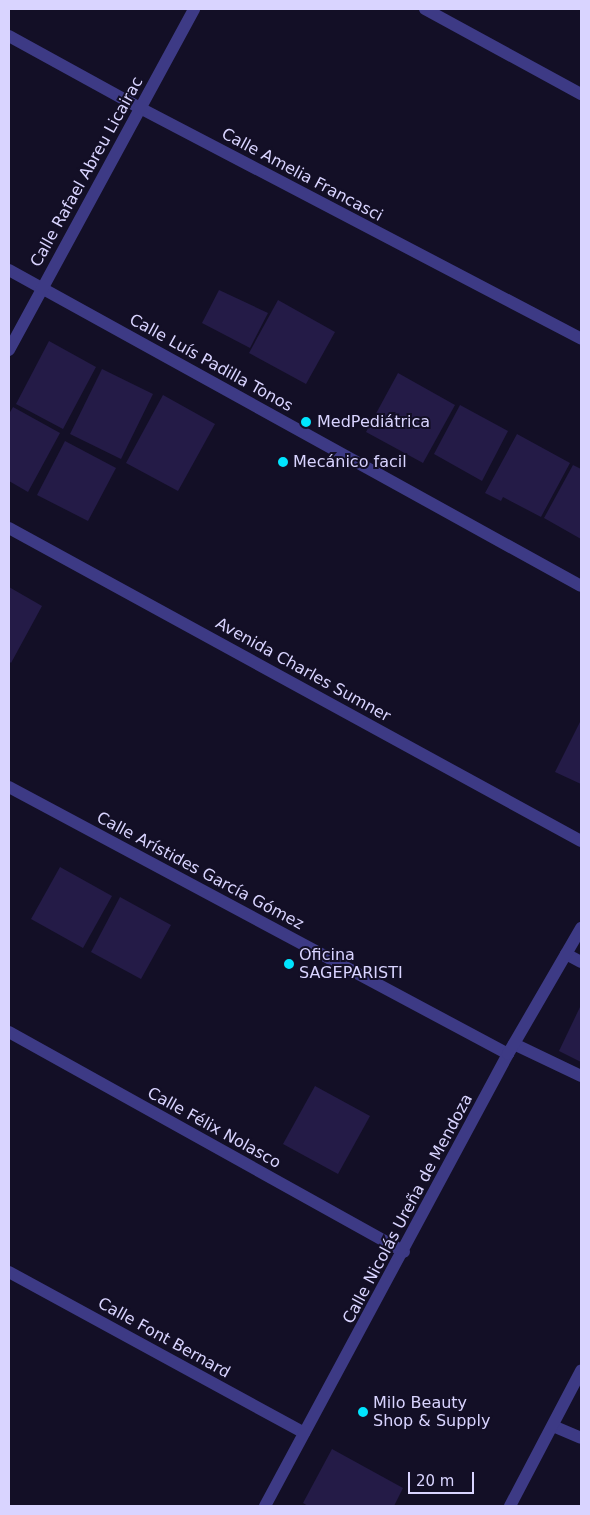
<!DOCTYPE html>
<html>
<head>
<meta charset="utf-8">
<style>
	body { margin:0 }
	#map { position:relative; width:590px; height:1515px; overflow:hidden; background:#130f26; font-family:"DejaVu Sans",sans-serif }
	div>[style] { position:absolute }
	.building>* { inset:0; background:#241b47 }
	.service>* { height:12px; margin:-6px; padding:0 6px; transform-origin:6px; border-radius:6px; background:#3d3a85 }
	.minor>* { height:12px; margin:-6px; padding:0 6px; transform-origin:6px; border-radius:6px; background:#3d3a85 }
	.tertiary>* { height:12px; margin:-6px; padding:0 6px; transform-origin:6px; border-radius:6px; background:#3d3a85 }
	.dots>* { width:14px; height:14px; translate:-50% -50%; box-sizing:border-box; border:2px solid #130f26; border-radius:50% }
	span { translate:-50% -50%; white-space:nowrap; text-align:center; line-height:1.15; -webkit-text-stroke:4px #130f26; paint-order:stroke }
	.street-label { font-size:16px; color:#d9d4ff }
	.poi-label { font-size:16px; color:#d9d4ff }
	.left { translate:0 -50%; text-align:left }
	.frame { position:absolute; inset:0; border:10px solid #d9d4ff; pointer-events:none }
	.scale { position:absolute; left:408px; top:1472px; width:66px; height:22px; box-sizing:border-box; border:2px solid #d9d4ff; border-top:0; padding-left:6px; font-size:15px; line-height:18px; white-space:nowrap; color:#d9d4ff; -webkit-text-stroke:4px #130f26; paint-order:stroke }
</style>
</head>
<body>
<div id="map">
	<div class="building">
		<i style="clip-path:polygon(219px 290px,268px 313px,250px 348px,202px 323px)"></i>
		<i style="clip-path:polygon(278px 300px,335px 332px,306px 384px,249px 353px)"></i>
		<i style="clip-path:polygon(49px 341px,96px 367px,63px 429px,16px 404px)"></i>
		<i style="clip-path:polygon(102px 369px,153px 394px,121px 459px,70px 434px)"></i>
		<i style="clip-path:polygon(398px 373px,455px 405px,423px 463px,366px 432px)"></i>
		<i style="clip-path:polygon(163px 395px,215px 424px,178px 491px,126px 463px)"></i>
		<i style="clip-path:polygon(460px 405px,508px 431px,482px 481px,434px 454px)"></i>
		<i style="clip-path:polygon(13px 407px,60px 433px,28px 492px,9px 481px,9px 414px)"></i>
		<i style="clip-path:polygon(517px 434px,570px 463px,541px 517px,503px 497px,501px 501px,485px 493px)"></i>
		<i style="clip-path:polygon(65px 441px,116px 468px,88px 521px,37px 495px)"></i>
		<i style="clip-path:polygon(573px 465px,581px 469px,581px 539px,544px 518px)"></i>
		<i style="clip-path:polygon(9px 587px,42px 606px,11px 663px,9px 661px)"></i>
		<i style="clip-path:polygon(581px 720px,581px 784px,555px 772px)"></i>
		<i style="clip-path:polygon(60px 867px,112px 896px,83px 948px,31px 919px)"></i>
		<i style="clip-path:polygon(120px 897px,171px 925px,141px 979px,91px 952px)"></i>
		<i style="clip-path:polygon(581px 1005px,581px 1062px,559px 1051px)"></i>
		<i style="clip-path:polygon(315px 1086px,370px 1116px,338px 1174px,283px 1144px)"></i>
		<i style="clip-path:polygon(332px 1449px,403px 1488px,394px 1506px,308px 1506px,303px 1503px)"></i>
	</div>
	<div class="service">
		<i style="left:566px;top:954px;width:17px;rotate:28deg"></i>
		<i style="left:514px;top:1044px;width:74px;rotate:25.5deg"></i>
		<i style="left:553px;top:1426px;width:30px;rotate:23deg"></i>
	</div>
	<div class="minor">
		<i style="left:425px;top:9px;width:178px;rotate:28.6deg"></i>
		<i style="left:9px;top:36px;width:149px;rotate:28.8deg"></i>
		<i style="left:140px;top:108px;width:498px;rotate:27.6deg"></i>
		<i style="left:9px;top:270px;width:653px;rotate:28.92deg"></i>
		<i style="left:9px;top:350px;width:388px;rotate:-61.5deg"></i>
		<i style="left:9px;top:787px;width:566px;rotate:28.15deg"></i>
		<i style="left:9px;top:1032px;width:452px;rotate:29.1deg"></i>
		<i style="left:9px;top:1272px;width:336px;rotate:28.6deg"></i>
		<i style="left:265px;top:1506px;width:513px;rotate:-61.74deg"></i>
		<i style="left:508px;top:1054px;width:146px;rotate:-59.9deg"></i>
	</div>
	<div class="tertiary">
		<i style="left:9px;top:528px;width:652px;rotate:28.69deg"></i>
		<i style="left:510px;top:1506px;width:153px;rotate:-62.3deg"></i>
	</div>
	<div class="dots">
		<i style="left:306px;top:422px;background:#00e5ff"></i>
		<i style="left:283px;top:462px;background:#00e5ff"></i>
		<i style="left:289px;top:964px;background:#00e5ff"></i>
		<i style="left:363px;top:1412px;background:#00e5ff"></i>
	</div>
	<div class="street-label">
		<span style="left:87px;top:172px;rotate:-61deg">Calle Rafael Abreu Licairac</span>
		<span style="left:302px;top:175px;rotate:28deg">Calle Amelia Francasci</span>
		<span style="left:211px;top:363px;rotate:29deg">Calle Luís Padilla Tonos</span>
		<span style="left:303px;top:670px;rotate:29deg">Avenida Charles Sumner</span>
		<span style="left:200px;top:871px;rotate:28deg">Calle Arístides García Gómez</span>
		<span style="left:214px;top:1128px;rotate:29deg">Calle Félix Nolasco</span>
		<span style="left:408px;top:1209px;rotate:-62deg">Calle Nicolás Ureña de Mendoza</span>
		<span style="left:164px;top:1338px;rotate:29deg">Calle Font Bernard</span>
	</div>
	<div class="poi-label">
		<span class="left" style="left:317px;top:422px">MedPediátrica</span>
		<span class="left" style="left:293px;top:462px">Mecánico facil</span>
		<span class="left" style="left:299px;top:964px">Oficina<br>SAGEPARISTI</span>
		<span class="left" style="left:373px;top:1412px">Milo Beauty<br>Shop &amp; Supply</span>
	</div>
	<div class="frame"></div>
	<div class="scale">20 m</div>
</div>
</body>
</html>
